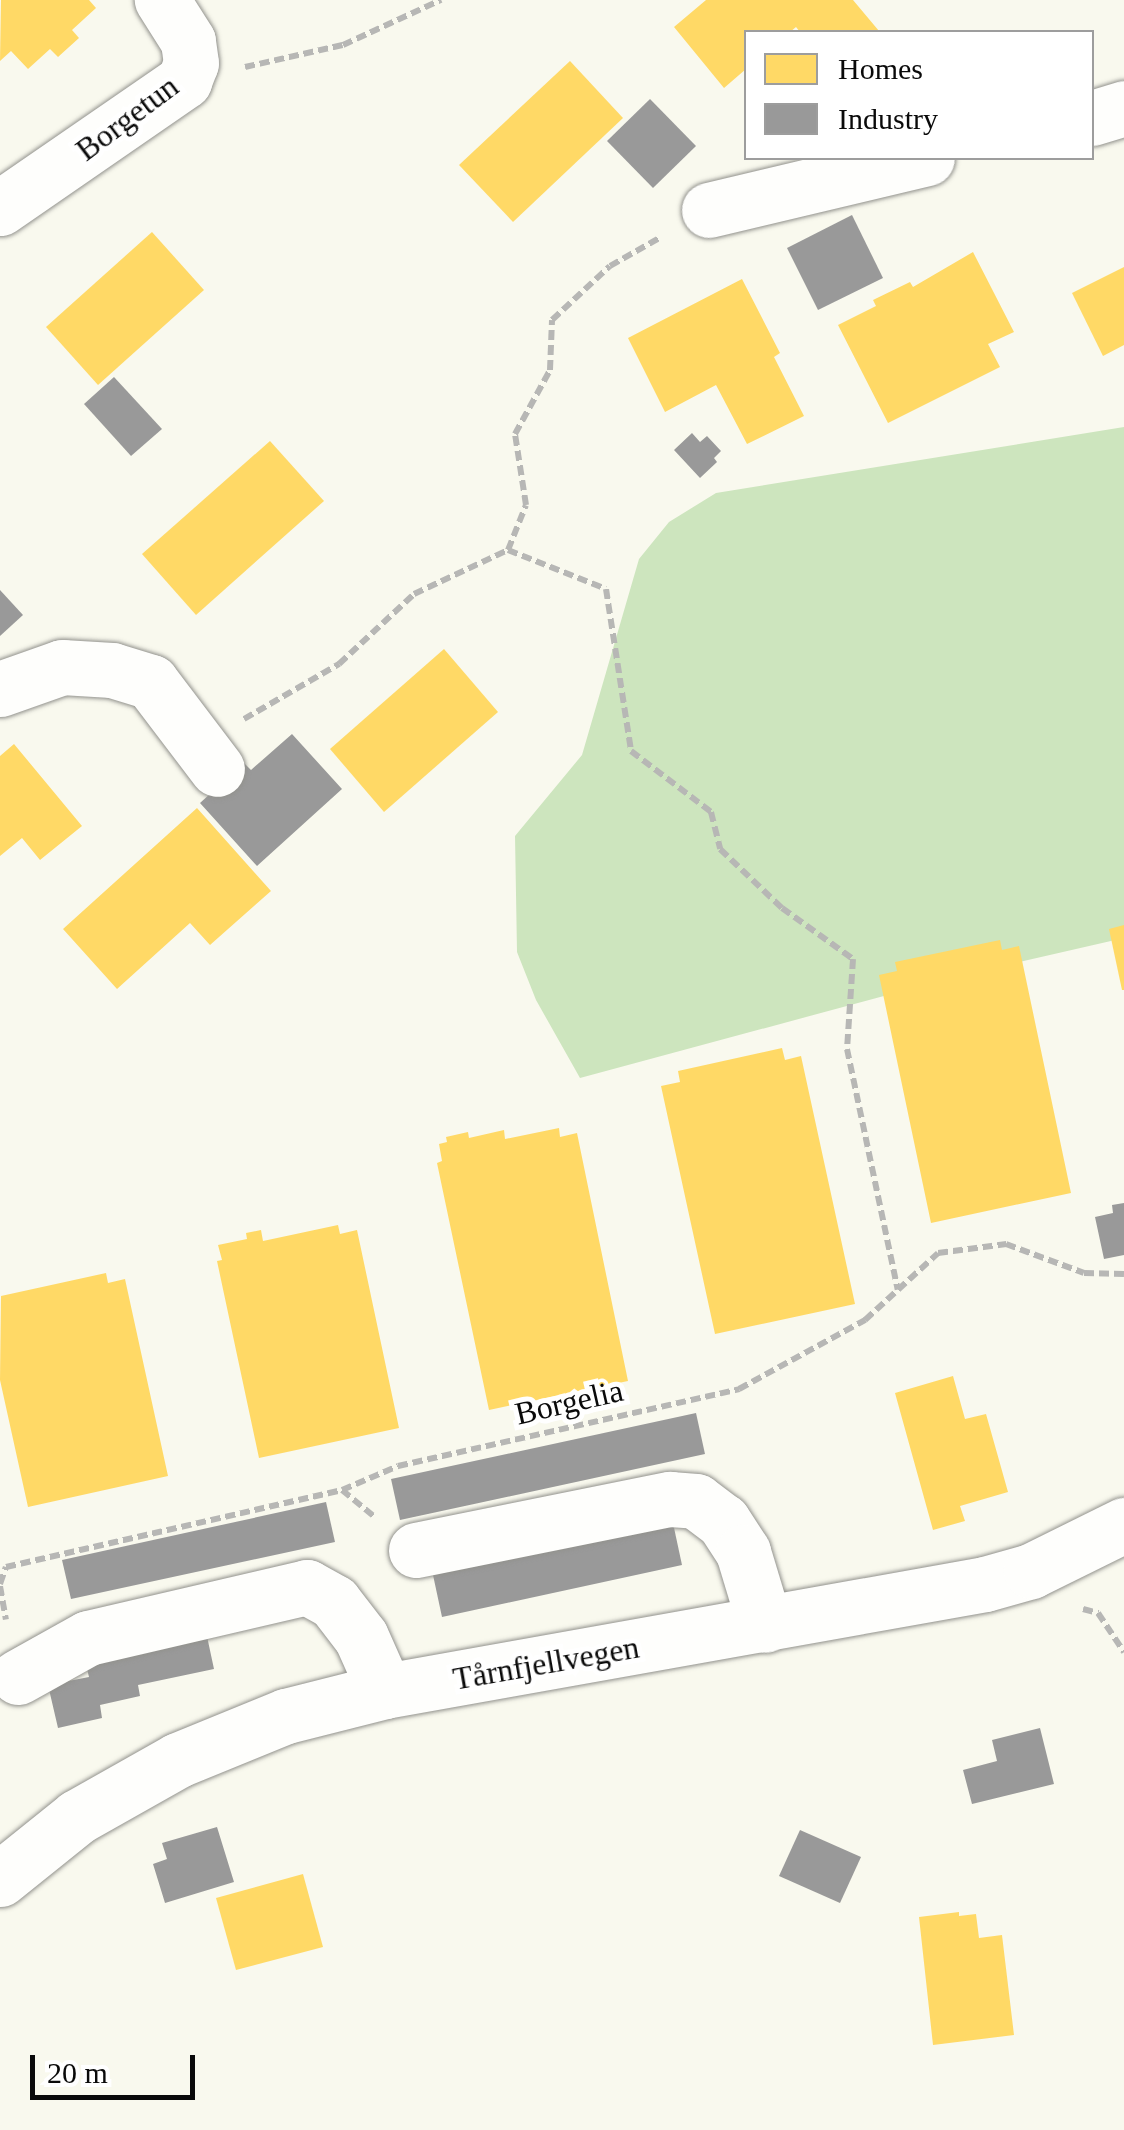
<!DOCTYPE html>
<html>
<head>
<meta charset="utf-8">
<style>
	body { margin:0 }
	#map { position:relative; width:1124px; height:2130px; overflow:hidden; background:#f9f9ee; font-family:"Times New Roman",serif }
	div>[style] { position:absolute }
	.forest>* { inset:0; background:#cde5be }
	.homes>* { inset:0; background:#ffd966 }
	.industry>* { inset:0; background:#999 }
	.path>* { height:6px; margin-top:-3px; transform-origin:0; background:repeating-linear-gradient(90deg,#b7b7b5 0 10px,transparent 0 15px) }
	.roads { filter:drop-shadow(0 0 2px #92928d) drop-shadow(0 0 2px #92928d) }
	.minor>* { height:55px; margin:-27.5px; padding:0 27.5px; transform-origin:27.5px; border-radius:27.5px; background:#fefefc }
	span { translate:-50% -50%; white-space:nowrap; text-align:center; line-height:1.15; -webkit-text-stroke:10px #fff; paint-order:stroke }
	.street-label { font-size:32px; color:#0a0a0a }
	.legend { position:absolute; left:744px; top:30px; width:350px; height:130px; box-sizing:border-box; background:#fff; border:2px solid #9d9d9d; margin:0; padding:12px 18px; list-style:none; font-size:30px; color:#0a0a0a }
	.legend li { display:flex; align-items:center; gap:20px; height:50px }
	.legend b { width:50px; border:2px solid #9d9d9d }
	.scale { position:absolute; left:30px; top:2055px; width:165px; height:45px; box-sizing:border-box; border:5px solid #0a0a0a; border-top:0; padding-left:12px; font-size:30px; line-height:35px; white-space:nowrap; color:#0a0a0a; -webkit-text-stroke:8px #fff; paint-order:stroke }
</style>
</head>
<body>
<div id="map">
	<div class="forest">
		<i style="clip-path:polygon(1124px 427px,1124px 938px,958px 976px,580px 1078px,536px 1000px,517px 952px,515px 836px,582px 755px,639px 559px,669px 522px,716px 493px)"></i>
	</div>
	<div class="homes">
		<i style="clip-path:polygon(1px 0,89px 0,96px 8px,72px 30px,79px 38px,58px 57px,50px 49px,28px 69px,11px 51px,0 61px)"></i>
		<i style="clip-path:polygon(706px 0,853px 0,879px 31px,800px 32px,796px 27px,790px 32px,746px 32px,746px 69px,724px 88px,674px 27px)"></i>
		<i style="clip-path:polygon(570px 61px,623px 118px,513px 222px,459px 165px)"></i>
		<i style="clip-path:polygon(152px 232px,204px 290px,98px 385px,46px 327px)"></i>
		<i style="clip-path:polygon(973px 252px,1014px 332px,988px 344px,1000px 367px,888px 423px,838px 325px,876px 306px,873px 300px,910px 282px,913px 287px)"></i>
		<i style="clip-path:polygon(1124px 267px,1124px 345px,1103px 356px,1072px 293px)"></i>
		<i style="clip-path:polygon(742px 279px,780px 353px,774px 357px,804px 416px,747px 444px,716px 385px,665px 412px,628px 338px)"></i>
		<i style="clip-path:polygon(270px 441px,324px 501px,196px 615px,142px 554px)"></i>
		<i style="clip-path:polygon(444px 649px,498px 712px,384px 812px,330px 749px)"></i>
		<i style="clip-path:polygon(14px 744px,82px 826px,40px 860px,22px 838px,0 856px,0 756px)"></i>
		<i style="clip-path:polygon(197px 808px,271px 891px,210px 945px,190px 923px,117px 989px,63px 929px)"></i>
		<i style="clip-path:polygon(1124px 925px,1124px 990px,1122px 990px,1109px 929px)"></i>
		<i style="clip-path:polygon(1000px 940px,1002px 950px,1019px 946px,1071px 1193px,931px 1223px,879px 975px,897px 971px,895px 962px)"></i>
		<i style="clip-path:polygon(782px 1048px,785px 1060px,801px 1056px,855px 1304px,715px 1334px,661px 1086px,680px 1082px,678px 1071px)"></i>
		<i style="clip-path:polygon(559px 1128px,560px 1137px,577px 1133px,628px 1381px,489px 1410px,437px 1163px,442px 1161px,439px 1144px,447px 1142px,446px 1137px,468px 1132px,469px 1138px,504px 1130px,505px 1139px)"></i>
		<i style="clip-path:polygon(338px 1225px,340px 1234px,357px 1230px,399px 1428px,259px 1458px,217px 1261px,222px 1260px,218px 1245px,247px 1239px,246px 1233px,261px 1230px,263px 1241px)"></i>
		<i style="clip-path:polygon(106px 1273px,108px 1283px,125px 1279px,168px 1476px,28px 1507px,0 1380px,1px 1296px)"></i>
		<i style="clip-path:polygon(953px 1376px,965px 1419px,986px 1414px,1008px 1492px,960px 1506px,965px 1521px,933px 1530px,895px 1393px)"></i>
		<i style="clip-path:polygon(303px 1874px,323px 1947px,236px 1970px,216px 1898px)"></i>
		<i style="clip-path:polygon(959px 1912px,959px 1916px,976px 1914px,979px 1938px,1002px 1935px,1014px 2035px,933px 2045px,919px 1917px)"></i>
	</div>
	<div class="industry">
		<i style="clip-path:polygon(650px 99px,696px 146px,653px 188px,607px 141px)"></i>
		<i style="clip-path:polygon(852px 215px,883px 278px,818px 310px,787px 248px)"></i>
		<i style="clip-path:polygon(114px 377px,162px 429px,131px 456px,84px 404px)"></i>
		<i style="clip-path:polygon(692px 433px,700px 442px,707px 436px,721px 451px,714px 458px,717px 462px,700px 478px,674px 450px)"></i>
		<i style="clip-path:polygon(0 590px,23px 615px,0 636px)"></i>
		<i style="clip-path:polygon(292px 734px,342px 789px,257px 866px,200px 803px,244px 763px,251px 770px)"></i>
		<i style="clip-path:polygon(1124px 1203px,1124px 1255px,1104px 1259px,1095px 1217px,1113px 1213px,1112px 1205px)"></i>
		<i style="clip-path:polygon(696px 1413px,705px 1454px,400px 1520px,391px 1479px)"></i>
		<i style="clip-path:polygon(326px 1502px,335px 1542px,71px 1599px,62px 1560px)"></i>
		<i style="clip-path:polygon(673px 1523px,682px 1565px,442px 1617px,433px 1575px)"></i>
		<i style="clip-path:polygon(205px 1627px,214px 1669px,138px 1685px,140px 1696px,100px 1705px,102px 1718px,58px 1728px,48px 1685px,89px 1677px,86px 1665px)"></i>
		<i style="clip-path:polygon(1040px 1728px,1054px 1784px,972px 1804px,963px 1770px,997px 1761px,992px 1740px)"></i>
		<i style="clip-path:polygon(217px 1827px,234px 1882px,165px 1903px,153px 1864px,167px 1859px,162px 1843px)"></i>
		<i style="clip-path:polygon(800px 1830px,861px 1857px,840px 1903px,779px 1876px)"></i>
	</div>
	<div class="path">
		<i style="left:245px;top:67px;width:100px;rotate:-12.7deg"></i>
		<i style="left:343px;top:45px;width:108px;rotate:-24.7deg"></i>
		<i style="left:508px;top:550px;width:105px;rotate:21.7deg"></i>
		<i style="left:606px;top:589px;width:164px;rotate:81.2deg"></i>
		<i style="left:631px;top:751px;width:101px;rotate:37.3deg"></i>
		<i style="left:711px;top:812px;width:38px;rotate:76deg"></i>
		<i style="left:720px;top:849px;width:86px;rotate:43.6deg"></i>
		<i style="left:782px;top:908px;width:87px;rotate:35.7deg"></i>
		<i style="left:853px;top:959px;width:90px;rotate:93.8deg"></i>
		<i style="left:847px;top:1049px;width:246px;rotate:78.1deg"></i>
		<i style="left:244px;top:719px;width:110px;rotate:-30.1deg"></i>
		<i style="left:339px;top:664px;width:103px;rotate:-43deg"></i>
		<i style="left:414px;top:594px;width:104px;rotate:-25.1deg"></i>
		<i style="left:508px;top:550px;width:48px;rotate:-68.2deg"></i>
		<i style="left:526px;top:505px;width:72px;rotate:-98.8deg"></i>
		<i style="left:515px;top:434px;width:73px;rotate:-61.3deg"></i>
		<i style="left:550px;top:370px;width:50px;rotate:-87.7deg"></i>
		<i style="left:552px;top:320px;width:79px;rotate:-43deg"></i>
		<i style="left:610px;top:266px;width:59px;rotate:-29.6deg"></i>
		<i style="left:342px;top:1490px;width:44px;rotate:39.5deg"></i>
		<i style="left:0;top:1584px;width:18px;rotate:-71deg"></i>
		<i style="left:6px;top:1567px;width:345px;rotate:-12.9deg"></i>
		<i style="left:342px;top:1490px;width:61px;rotate:-23.2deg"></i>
		<i style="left:398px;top:1466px;width:350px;rotate:-12.7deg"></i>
		<i style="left:739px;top:1389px;width:144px;rotate:-28.7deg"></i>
		<i style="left:865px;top:1320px;width:99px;rotate:-42.5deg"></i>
		<i style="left:938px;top:1253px;width:69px;rotate:-7.5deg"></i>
		<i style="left:1006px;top:1244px;width:83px;rotate:20.4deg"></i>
		<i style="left:1084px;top:1273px;width:40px;rotate:1.4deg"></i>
		<i style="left:0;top:1586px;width:34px;rotate:80deg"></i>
		<i style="left:1083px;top:1609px;width:16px;rotate:15deg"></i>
		<i style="left:1098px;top:1613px;width:47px;rotate:56.3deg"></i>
	</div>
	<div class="roads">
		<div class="minor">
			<i style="left:1092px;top:118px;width:34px;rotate:-17deg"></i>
			<i style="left:0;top:208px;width:224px;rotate:-34.6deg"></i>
			<i style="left:184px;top:81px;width:19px;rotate:-69deg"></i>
			<i style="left:191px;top:63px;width:22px;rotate:-98deg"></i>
			<i style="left:188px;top:41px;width:49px;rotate:-122.4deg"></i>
			<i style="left:709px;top:210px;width:224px;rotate:-13.4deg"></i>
			<i style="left:0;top:689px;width:66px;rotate:-19.5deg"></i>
			<i style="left:62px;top:667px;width:50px;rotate:3.4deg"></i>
			<i style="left:112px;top:670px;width:41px;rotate:17.1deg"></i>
			<i style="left:151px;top:682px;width:109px;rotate:52.8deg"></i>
			<i style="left:416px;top:1550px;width:259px;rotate:-11.4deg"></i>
			<i style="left:670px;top:1499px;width:26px;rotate:4deg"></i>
			<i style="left:696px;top:1501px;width:34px;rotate:37deg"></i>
			<i style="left:723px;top:1521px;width:37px;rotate:57deg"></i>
			<i style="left:743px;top:1552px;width:76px;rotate:73.2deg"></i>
			<i style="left:18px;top:1677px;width:80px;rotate:-29.1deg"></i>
			<i style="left:88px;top:1638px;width:225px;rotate:-13.1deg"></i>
			<i style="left:307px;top:1587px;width:31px;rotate:29deg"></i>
			<i style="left:334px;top:1602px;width:44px;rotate:52.4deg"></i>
			<i style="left:361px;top:1637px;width:59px;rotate:66deg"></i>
			<i style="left:0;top:1879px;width:99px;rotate:-38.8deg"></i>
			<i style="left:77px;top:1817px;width:116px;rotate:-29.4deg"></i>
			<i style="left:178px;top:1760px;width:117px;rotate:-22.2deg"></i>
			<i style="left:286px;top:1716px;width:102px;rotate:-14.2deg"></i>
			<i style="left:385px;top:1691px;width:609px;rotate:-10.11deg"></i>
			<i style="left:985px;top:1584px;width:48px;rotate:-15.8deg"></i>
			<i style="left:1031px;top:1571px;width:104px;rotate:-26.3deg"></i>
		</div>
	</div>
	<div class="street-label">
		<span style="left:127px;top:118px;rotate:-37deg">Borgetun</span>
		<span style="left:569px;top:1402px;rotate:-13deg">Borgelia</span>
		<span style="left:546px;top:1663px;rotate:-10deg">Tårnfjellvegen</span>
	</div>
	<ul class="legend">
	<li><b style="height:28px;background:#ffd966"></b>Homes</li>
	<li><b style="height:28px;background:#999"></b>Industry</li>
	</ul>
	<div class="scale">20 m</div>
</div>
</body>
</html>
